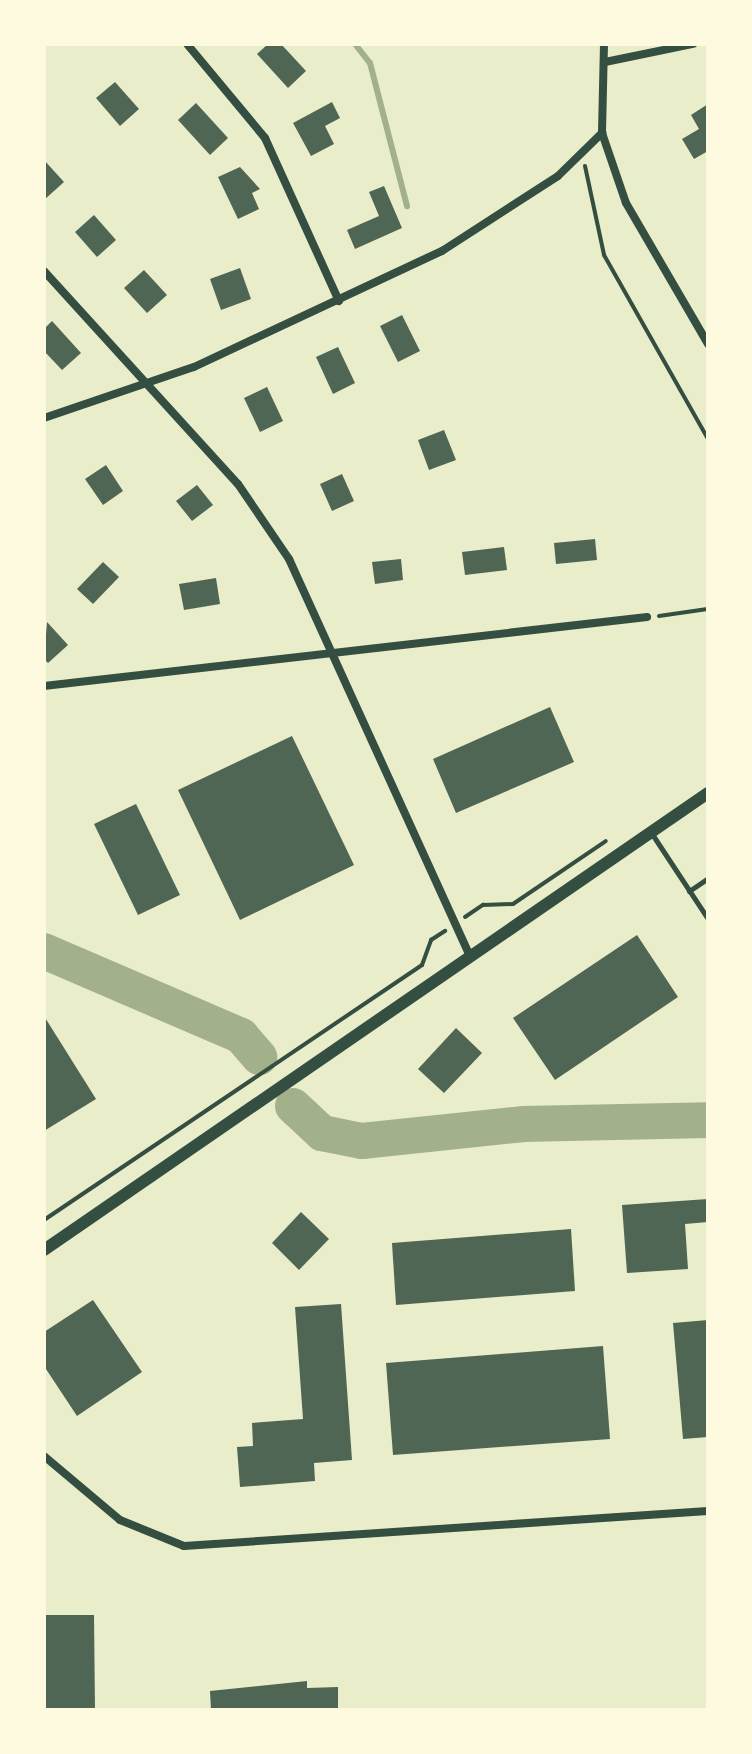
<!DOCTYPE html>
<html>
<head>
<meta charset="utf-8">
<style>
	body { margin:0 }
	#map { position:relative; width:752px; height:1754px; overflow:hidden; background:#e9edc9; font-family:Commissioner,sans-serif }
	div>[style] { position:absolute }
	.stream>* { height:6px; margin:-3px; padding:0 3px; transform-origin:3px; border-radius:3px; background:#a3b18a }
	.river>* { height:36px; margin:-18px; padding:0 18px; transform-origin:18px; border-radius:18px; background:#a3b18a }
	.building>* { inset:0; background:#4f6655 }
	.path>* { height:4px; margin:-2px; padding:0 2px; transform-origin:2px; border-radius:2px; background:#344e41 }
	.service>* { height:5px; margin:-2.5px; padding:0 2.5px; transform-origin:2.5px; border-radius:2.5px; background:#344e41 }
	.minor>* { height:8px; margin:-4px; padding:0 4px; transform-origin:4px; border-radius:4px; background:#344e41 }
	.tertiary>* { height:12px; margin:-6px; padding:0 6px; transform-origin:6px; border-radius:6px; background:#344e41 }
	span { translate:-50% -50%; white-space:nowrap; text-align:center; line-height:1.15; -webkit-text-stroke:7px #fefae0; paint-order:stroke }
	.frame { position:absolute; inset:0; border:46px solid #fefae0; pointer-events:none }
</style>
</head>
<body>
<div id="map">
	<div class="stream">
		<i style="left:355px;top:44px;width:24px;rotate:52deg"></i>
		<i style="left:370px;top:63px;width:148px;rotate:75.5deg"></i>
	</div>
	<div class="river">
		<i style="left:44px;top:951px;width:215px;rotate:23.3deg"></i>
		<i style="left:241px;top:1036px;width:28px;rotate:49deg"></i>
		<i style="left:293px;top:1106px;width:40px;rotate:43deg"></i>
		<i style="left:322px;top:1133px;width:41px;rotate:11.3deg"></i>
		<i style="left:362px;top:1141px;width:162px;rotate:-6deg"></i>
		<i style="left:523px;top:1124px;width:185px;rotate:-1.2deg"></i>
	</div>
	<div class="building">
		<i style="clip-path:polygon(268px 44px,281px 44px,306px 71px,288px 88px,257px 54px)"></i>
		<i style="clip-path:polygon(115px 82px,139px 109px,120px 126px,96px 98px)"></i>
		<i style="clip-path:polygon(332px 102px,340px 118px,325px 126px,334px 144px,311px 156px,293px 123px)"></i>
		<i style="clip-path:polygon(196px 103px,228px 138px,210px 155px,178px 120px)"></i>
		<i style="clip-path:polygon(708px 104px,708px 151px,694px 159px,682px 139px,699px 129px,691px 115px)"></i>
		<i style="clip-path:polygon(44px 160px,64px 182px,44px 200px)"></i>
		<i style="clip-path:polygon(240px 167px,260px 189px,252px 193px,259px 209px,238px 219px,218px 177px)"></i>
		<i style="clip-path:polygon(384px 186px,402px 228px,355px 249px,347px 230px,379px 216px,369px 192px)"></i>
		<i style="clip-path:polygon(94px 215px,116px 240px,97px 257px,75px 232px)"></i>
		<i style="clip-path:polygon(240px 268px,251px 299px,221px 310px,210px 279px)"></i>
		<i style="clip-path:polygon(144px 270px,167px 295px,147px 313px,124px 288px)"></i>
		<i style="clip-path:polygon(402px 315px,420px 351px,398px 362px,380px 326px)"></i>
		<i style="clip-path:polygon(52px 321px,81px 353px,62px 370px,44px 351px,44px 329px)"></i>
		<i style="clip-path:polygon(338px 347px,355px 383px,333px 394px,316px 357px)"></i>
		<i style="clip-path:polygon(267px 387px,283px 421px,260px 432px,244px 398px)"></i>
		<i style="clip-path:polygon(444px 430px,456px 460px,429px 470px,418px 440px)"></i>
		<i style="clip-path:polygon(106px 465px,123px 491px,103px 505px,85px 479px)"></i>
		<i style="clip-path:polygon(342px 474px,354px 501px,332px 511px,320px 484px)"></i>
		<i style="clip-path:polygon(197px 485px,213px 505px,192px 521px,176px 501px)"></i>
		<i style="clip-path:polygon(595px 539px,597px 560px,556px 564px,554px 543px)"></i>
		<i style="clip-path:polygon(504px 547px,507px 570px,465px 575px,462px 552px)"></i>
		<i style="clip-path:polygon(401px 559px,403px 580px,375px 584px,372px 562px)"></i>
		<i style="clip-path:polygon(103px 562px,119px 577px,93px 604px,77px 589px)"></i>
		<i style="clip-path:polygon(216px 578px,220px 604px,184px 610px,179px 584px)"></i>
		<i style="clip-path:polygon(47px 622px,68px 645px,48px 663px,44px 659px)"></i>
		<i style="clip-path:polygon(550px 707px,574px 762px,456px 813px,433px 759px)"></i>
		<i style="clip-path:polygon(292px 736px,354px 865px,240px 920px,178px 790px)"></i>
		<i style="clip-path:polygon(136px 804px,180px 895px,138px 915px,94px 824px)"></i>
		<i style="clip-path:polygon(637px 935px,678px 997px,555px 1080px,513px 1018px)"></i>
		<i style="clip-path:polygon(44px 1016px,96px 1099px,44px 1131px)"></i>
		<i style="clip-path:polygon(456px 1028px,482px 1053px,444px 1093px,418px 1069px)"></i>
		<i style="clip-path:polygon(708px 1199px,708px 1222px,685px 1224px,688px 1269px,627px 1273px,622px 1205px)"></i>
		<i style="clip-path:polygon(301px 1212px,329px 1239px,299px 1270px,272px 1243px)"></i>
		<i style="clip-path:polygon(571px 1229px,575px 1291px,396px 1305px,392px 1243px)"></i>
		<i style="clip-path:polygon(93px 1300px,142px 1372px,77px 1416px,44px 1366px,44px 1332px)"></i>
		<i style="clip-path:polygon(341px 1304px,352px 1460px,314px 1463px,315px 1481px,240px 1487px,237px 1447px,253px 1446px,252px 1423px,303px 1419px,295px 1307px)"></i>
		<i style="clip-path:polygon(708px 1320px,708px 1437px,683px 1439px,673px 1323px)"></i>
		<i style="clip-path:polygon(603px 1346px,610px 1439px,393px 1455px,386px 1363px)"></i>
		<i style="clip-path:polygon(44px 1615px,94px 1615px,95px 1710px,44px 1710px)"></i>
		<i style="clip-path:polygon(307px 1681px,307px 1688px,338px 1687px,338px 1710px,211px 1710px,210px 1691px)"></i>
	</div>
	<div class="path">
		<i style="left:585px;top:166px;width:91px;rotate:77.9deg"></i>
		<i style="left:604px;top:255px;width:211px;rotate:60.5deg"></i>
		<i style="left:659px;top:616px;width:49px;rotate:-8.1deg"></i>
		<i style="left:465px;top:917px;width:22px;rotate:-34deg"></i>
		<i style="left:483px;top:905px;width:30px;rotate:-2deg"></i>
		<i style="left:513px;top:904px;width:112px;rotate:-34.1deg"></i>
		<i style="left:44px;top:1220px;width:456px;rotate:-34deg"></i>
		<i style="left:422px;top:965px;width:27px;rotate:-70deg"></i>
		<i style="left:431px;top:940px;width:17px;rotate:-33deg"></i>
	</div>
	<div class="service">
		<i style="left:652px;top:834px;width:102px;rotate:56.6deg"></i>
		<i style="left:689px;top:891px;width:23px;rotate:-34deg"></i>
	</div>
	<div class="minor">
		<i style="left:187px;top:44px;width:122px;rotate:50.3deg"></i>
		<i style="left:265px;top:138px;width:179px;rotate:65.6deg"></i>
		<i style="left:604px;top:44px;width:89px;rotate:91.3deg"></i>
		<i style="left:602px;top:133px;width:74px;rotate:71.1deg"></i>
		<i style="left:626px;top:203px;width:163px;rotate:59.8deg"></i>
		<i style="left:605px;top:62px;width:90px;rotate:-11.6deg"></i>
		<i style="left:44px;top:271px;width:288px;rotate:47.7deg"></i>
		<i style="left:238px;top:484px;width:91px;rotate:55.8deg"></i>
		<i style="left:289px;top:559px;width:436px;rotate:65.5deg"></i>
		<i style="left:44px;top:418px;width:158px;rotate:-18.8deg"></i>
		<i style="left:194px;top:367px;width:274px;rotate:-25.1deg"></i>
		<i style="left:442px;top:251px;width:138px;rotate:-32.9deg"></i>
		<i style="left:558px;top:176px;width:62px;rotate:-44.3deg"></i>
		<i style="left:44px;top:686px;width:607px;rotate:-6.53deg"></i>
		<i style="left:44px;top:1456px;width:99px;rotate:40.1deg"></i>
		<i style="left:120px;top:1520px;width:69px;rotate:22.1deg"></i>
		<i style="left:184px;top:1546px;width:525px;rotate:-3.82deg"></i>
	</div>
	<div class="tertiary">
		<i style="left:44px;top:1250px;width:806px;rotate:-34.54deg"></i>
	</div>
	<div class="frame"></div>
</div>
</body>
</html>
